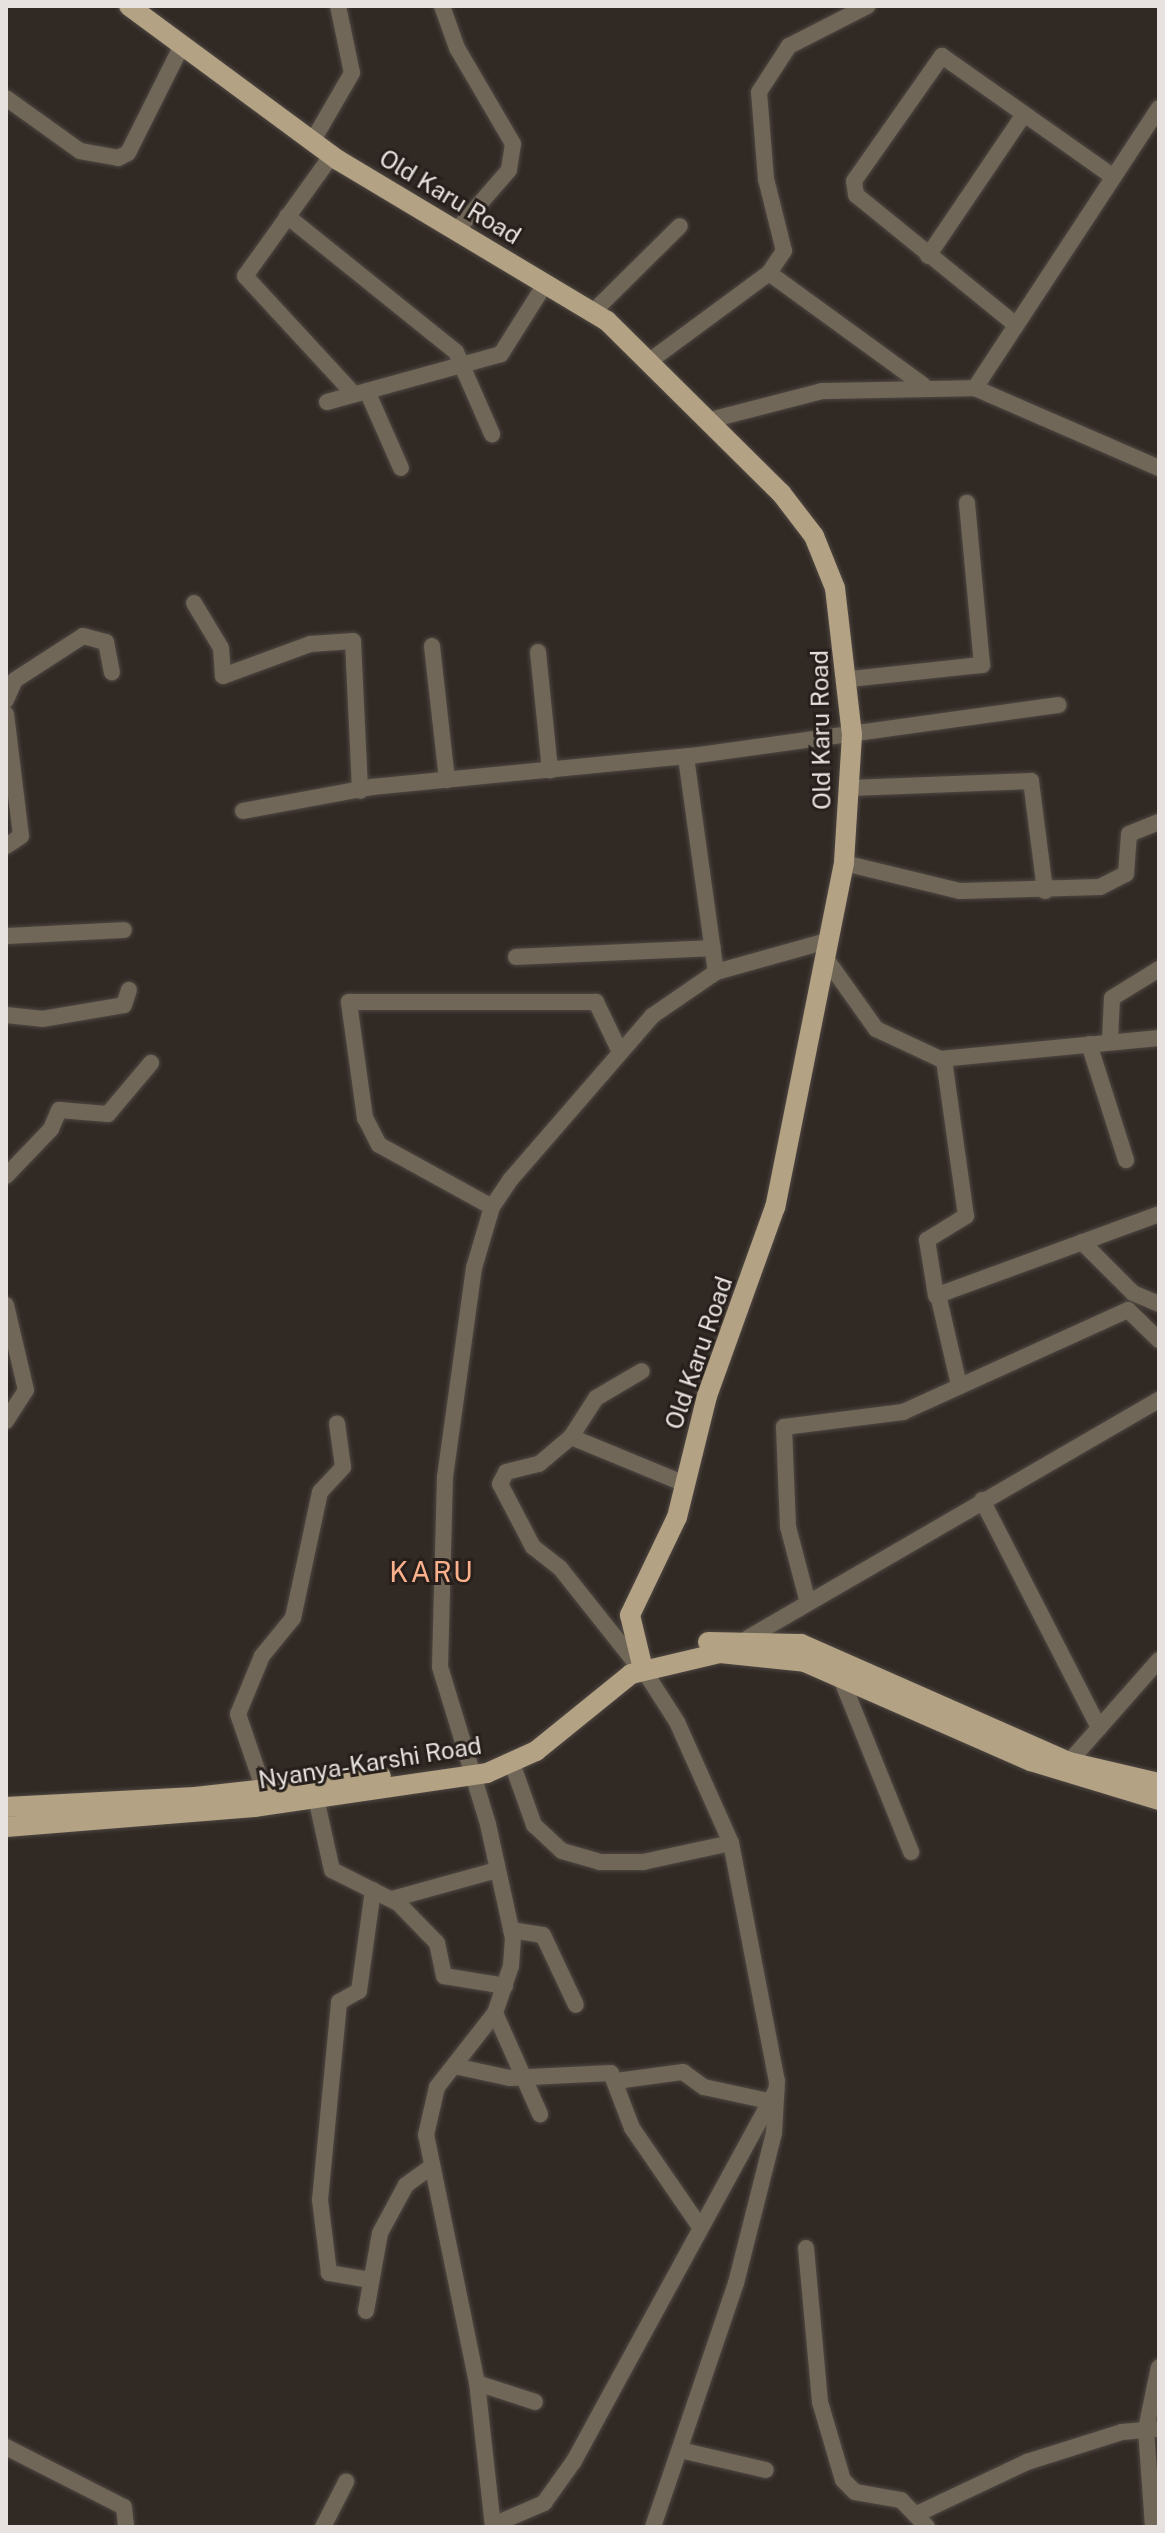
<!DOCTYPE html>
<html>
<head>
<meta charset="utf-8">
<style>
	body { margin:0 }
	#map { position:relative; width:1165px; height:2533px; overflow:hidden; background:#312924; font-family:"Public Sans",sans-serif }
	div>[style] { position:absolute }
	.roads { filter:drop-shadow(0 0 2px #4e4742) drop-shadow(0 0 2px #4e4742) }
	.minor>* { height:16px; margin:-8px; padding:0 8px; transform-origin:8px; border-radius:8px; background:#706758 }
	.major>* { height:20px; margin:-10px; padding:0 10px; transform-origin:10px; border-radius:10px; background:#b4a284 }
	span { translate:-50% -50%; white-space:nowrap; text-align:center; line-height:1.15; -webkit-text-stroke:6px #271f1b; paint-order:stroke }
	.street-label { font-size:24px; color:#e7e2df }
	.quarter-label { font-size:28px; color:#fab08b; letter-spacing:2px }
	.frame { position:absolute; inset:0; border:8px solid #e7e2df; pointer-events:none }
</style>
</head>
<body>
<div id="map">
	<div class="roads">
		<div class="minor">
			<i style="left:442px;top:6px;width:45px;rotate:70.3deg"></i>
			<i style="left:457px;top:48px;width:111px;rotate:59.7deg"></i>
			<i style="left:513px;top:144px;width:26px;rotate:99deg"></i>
			<i style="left:509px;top:170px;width:81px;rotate:131deg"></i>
			<i style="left:6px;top:98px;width:91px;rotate:35.6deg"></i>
			<i style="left:80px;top:151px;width:39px;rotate:10deg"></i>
			<i style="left:118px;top:158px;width:11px;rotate:-27deg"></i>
			<i style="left:128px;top:153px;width:119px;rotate:-63.4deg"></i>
			<i style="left:312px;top:142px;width:80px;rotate:-59.9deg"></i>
			<i style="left:352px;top:73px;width:68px;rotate:-101.8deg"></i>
			<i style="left:332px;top:155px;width:149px;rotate:125.7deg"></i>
			<i style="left:245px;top:276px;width:159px;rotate:47.3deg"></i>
			<i style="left:287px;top:216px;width:217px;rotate:38.8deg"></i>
			<i style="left:456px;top:352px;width:90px;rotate:66.3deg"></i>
			<i style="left:928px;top:256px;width:171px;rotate:-55.9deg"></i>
			<i style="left:769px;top:273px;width:27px;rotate:-56deg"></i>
			<i style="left:784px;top:251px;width:74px;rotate:-104deg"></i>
			<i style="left:766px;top:179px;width:87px;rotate:-94.6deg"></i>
			<i style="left:759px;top:92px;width:55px;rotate:-56.9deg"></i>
			<i style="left:789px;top:46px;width:88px;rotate:-27.1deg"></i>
			<i style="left:593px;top:312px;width:122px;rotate:-44.7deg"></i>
			<i style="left:1016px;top:325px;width:206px;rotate:-140.9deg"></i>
			<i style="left:856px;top:195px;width:14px;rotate:-98deg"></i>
			<i style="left:854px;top:181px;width:153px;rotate:-54.9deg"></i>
			<i style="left:942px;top:56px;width:208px;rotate:35.2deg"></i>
			<i style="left:651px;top:360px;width:147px;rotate:-36.4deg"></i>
			<i style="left:769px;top:273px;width:190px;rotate:36deg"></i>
			<i style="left:975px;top:388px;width:201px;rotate:23.5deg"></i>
			<i style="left:367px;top:391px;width:84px;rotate:66.2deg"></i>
			<i style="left:327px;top:402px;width:180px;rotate:-15.4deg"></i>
			<i style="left:501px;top:354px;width:83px;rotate:-57.8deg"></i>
			<i style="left:710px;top:420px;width:116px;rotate:-14.5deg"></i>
			<i style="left:822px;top:391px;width:153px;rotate:-1.1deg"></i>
			<i style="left:975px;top:388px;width:335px;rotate:-56.7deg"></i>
			<i style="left:194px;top:603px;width:52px;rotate:59deg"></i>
			<i style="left:221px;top:648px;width:28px;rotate:86deg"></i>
			<i style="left:223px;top:676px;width:93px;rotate:-20.2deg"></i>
			<i style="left:310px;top:644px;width:43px;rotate:-4deg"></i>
			<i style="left:353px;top:641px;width:150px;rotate:87.3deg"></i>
			<i style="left:432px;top:646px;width:135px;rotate:83.6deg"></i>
			<i style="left:538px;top:652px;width:119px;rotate:84.2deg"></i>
			<i style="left:850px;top:679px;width:133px;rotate:-6.1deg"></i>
			<i style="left:982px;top:665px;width:163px;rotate:-95.3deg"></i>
			<i style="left:6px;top:700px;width:22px;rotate:-66deg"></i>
			<i style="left:15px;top:680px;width:81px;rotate:-32.9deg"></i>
			<i style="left:83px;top:636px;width:24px;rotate:15deg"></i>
			<i style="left:106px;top:642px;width:31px;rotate:79deg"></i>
			<i style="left:6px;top:714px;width:123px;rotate:83deg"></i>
			<i style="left:21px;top:836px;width:18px;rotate:146deg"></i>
			<i style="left:686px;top:757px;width:217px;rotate:82.1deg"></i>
			<i style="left:852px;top:788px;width:179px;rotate:-2.2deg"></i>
			<i style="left:1031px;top:781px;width:111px;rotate:82.7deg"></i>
			<i style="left:243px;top:811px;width:131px;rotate:-10.5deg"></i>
			<i style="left:372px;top:787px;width:321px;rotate:-5.6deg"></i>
			<i style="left:691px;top:756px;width:371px;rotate:-7.9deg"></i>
			<i style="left:844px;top:863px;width:119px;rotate:13.6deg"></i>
			<i style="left:960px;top:891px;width:140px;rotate:-1.6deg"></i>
			<i style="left:1100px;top:887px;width:29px;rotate:-27deg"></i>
			<i style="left:1126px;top:874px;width:40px;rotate:-85.7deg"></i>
			<i style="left:1129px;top:834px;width:32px;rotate:-22deg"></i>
			<i style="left:6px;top:936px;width:118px;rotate:-2.9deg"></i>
			<i style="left:824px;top:956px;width:90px;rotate:54.5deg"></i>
			<i style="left:876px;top:1029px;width:71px;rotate:25.1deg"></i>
			<i style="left:940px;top:1059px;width:220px;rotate:-5.5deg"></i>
			<i style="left:516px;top:957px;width:197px;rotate:-2.6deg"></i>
			<i style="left:6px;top:1015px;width:36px;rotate:6deg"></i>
			<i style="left:42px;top:1019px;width:83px;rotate:-9.7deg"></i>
			<i style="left:124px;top:1005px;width:16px;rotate:-72deg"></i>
			<i style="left:1110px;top:1040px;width:42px;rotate:-87.3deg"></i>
			<i style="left:1112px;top:998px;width:55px;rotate:-31.7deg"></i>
			<i style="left:1089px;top:1044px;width:122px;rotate:72.3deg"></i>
			<i style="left:6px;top:1176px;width:65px;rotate:-46.2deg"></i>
			<i style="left:51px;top:1129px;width:21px;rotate:-67deg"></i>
			<i style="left:59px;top:1110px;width:49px;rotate:4.7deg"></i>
			<i style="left:108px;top:1114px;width:67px;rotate:-49.9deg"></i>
			<i style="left:492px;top:1207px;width:129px;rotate:-151.2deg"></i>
			<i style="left:379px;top:1145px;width:30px;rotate:-117deg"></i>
			<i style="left:365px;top:1118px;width:117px;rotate:-97.9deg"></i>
			<i style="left:349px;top:1002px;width:247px"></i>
			<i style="left:596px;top:1002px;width:55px;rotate:64.4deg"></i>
			<i style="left:1082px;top:1242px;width:72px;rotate:45deg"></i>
			<i style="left:1133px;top:1293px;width:28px;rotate:23deg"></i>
			<i style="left:936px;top:1296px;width:57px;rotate:-99.1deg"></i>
			<i style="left:927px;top:1240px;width:46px;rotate:-31.6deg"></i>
			<i style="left:966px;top:1216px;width:158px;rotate:-98deg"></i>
			<i style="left:6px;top:1305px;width:87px;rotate:76.8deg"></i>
			<i style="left:26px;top:1390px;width:37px;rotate:123deg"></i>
			<i style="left:959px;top:1385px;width:92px;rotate:-103.1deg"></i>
			<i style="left:938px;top:1295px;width:235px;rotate:-20.1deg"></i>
			<i style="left:571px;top:1437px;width:123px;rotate:22.4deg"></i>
			<i style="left:982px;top:1500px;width:256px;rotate:62.8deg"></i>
			<i style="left:808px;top:1603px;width:79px;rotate:-104.7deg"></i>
			<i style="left:788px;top:1527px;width:100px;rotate:-92.3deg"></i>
			<i style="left:784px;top:1427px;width:120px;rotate:-7.2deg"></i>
			<i style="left:903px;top:1412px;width:247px;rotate:-24.4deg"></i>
			<i style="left:1128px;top:1310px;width:43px;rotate:44.1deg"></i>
			<i style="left:748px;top:1638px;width:475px;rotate:-30.1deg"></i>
			<i style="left:634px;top:1661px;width:119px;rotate:-128.5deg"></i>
			<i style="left:560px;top:1568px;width:34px;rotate:-142deg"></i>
			<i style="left:533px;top:1547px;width:71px;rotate:-117.6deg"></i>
			<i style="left:500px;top:1484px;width:13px;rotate:-63deg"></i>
			<i style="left:506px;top:1472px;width:34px;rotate:-14deg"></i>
			<i style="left:539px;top:1464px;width:42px;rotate:-40.2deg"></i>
			<i style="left:571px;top:1437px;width:46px;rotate:-57.3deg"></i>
			<i style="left:596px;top:1398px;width:53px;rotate:-30.4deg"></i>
			<i style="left:643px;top:1669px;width:63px;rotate:57.3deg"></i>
			<i style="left:677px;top:1722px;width:133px;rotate:65.9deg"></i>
			<i style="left:731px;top:1843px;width:242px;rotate:79.1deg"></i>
			<i style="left:777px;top:2081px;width:52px;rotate:93.3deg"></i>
			<i style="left:774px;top:2133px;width:155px;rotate:104.2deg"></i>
			<i style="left:736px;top:2283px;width:258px;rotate:108.8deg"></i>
			<i style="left:840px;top:1676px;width:190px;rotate:68deg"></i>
			<i style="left:1069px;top:1762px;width:136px;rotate:-48.6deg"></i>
			<i style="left:513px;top:1766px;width:63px;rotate:70.4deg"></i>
			<i style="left:534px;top:1825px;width:38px;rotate:43deg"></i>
			<i style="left:562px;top:1851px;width:40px;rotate:16deg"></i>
			<i style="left:600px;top:1862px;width:43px"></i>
			<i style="left:643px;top:1862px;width:90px;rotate:-12.2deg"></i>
			<i style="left:264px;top:1790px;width:80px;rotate:-108.9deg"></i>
			<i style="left:238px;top:1714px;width:63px;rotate:-67.5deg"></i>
			<i style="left:262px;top:1656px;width:49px;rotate:-50.8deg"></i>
			<i style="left:293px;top:1618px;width:129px;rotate:-77.9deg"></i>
			<i style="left:320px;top:1492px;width:34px;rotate:-47deg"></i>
			<i style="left:343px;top:1467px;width:44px;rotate:-97.8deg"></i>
			<i style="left:316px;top:1798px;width:74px;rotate:77.5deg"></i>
			<i style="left:332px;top:1870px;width:74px;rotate:26.6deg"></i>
			<i style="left:398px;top:1903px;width:56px;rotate:45.7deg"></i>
			<i style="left:437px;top:1943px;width:34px;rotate:78deg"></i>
			<i style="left:444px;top:1976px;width:62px;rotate:9.3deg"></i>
			<i style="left:392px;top:1899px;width:109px;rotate:-15.4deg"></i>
			<i style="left:511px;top:1930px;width:32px;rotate:9deg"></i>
			<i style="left:543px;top:1935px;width:77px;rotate:64.8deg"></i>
			<i style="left:495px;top:2013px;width:111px;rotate:66deg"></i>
			<i style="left:454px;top:2066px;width:57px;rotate:12.1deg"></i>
			<i style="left:510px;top:2078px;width:101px;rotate:-2.8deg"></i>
			<i style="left:611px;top:2073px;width:59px;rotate:69.1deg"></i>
			<i style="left:632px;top:2128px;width:120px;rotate:55.5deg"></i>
			<i style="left:616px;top:2081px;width:68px;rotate:-7.7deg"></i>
			<i style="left:683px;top:2072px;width:26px;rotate:36deg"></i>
			<i style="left:704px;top:2087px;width:66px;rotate:12.2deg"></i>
			<i style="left:806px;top:2248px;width:155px;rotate:84.8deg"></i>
			<i style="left:820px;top:2402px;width:81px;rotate:73.6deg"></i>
			<i style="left:843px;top:2480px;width:17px;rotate:45deg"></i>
			<i style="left:855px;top:2492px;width:47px;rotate:9.9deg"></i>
			<i style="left:901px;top:2500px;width:37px;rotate:46deg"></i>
			<i style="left:370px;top:2280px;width:42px;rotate:-170.3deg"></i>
			<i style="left:329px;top:2273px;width:74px;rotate:-97deg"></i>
			<i style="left:320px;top:2200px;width:199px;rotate:-84.5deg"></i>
			<i style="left:339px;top:2002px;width:23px;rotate:-29deg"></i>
			<i style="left:359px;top:1991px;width:102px;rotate:-82.1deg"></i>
			<i style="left:366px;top:2311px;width:79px;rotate:-79.8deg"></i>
			<i style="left:380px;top:2233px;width:55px;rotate:-61.6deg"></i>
			<i style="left:406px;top:2185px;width:27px;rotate:-36deg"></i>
			<i style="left:477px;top:2383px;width:61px;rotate:18.1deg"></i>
			<i style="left:6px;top:2447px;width:132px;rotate:27deg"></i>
			<i style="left:124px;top:2507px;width:20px;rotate:84deg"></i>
			<i style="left:680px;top:2450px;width:88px;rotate:13.1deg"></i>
			<i style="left:919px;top:2513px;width:119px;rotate:-25.3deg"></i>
			<i style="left:1027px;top:2462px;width:100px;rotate:-17.5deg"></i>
			<i style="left:1122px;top:2432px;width:37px;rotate:-5deg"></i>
			<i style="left:493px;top:2525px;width:56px;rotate:-23.3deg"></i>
			<i style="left:544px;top:2503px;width:52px;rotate:-54.5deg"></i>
			<i style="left:574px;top:2461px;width:422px;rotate:-61.4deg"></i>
			<i style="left:323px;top:2527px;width:51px;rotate:-62.9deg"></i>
			<i style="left:493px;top:2527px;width:145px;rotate:-96.3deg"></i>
			<i style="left:477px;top:2383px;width:253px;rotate:-101.6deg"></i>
			<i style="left:426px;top:2135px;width:49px;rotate:-77.1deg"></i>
			<i style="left:437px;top:2087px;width:94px;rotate:-51.9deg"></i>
			<i style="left:495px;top:2013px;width:50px;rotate:-71.2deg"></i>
			<i style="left:511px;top:1966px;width:28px;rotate:-86deg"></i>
			<i style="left:513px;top:1938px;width:117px;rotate:-102.4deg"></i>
			<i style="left:488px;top:1824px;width:164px;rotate:-107deg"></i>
			<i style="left:440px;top:1667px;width:190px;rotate:-88.5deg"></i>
			<i style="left:445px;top:1477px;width:211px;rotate:-82.1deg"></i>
			<i style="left:474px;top:1268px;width:64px;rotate:-73.6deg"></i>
			<i style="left:492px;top:1207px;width:34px;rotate:-56deg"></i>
			<i style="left:511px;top:1179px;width:216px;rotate:-49.1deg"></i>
			<i style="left:652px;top:1016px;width:78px;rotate:-34.5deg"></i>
			<i style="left:716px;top:972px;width:115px;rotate:-15.6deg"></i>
			<i style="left:1153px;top:2527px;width:98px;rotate:-94.1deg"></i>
			<i style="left:1146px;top:2429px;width:63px;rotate:-78.2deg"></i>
		</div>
		<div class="major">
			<i style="left:129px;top:6px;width:260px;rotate:36.4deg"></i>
			<i style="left:338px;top:160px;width:313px;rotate:30.9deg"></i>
			<i style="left:607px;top:321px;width:245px;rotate:44.7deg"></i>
			<i style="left:781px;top:493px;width:54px;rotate:52.5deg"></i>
			<i style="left:814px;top:536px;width:56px;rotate:68deg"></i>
			<i style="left:835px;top:588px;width:148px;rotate:83.4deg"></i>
			<i style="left:852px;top:735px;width:128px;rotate:93.6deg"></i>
			<i style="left:844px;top:863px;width:351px;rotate:101.3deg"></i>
			<i style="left:775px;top:1207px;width:201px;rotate:109.8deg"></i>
			<i style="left:707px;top:1396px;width:125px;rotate:103.9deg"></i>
			<i style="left:677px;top:1517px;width:109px;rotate:115.6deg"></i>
			<i style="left:630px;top:1615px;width:56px;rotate:76.5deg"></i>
			<i style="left:708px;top:1642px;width:93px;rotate:1.2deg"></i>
			<i style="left:801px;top:1644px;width:293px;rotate:23.8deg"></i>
			<i style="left:1069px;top:1762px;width:92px;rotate:13.1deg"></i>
			<i style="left:6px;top:1807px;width:189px;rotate:-3deg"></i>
			<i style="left:195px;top:1797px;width:187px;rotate:-6.4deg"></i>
			<i style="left:6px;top:1827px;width:249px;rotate:-4.6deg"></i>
			<i style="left:254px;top:1807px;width:235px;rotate:-8.3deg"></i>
			<i style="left:487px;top:1773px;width:54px;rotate:-24.2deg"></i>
			<i style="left:536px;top:1751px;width:122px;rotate:-39deg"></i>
			<i style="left:631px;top:1674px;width:91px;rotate:-13.3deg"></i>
			<i style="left:720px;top:1653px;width:85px;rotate:6deg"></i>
			<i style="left:805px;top:1662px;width:247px;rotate:23.7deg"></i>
			<i style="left:1031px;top:1761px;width:134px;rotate:16.9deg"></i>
		</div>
	</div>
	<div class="street-label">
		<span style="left:450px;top:197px;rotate:31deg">Old Karu Road</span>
		<span style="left:821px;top:730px;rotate:-91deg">Old Karu Road</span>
		<span style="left:699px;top:1353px;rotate:-71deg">Old Karu Road</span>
		<span style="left:370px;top:1763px;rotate:-9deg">Nyanya-Karshi Road</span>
	</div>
	<div class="quarter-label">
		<span style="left:432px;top:1572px">KARU</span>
	</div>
	<div class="frame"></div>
</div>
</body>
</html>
